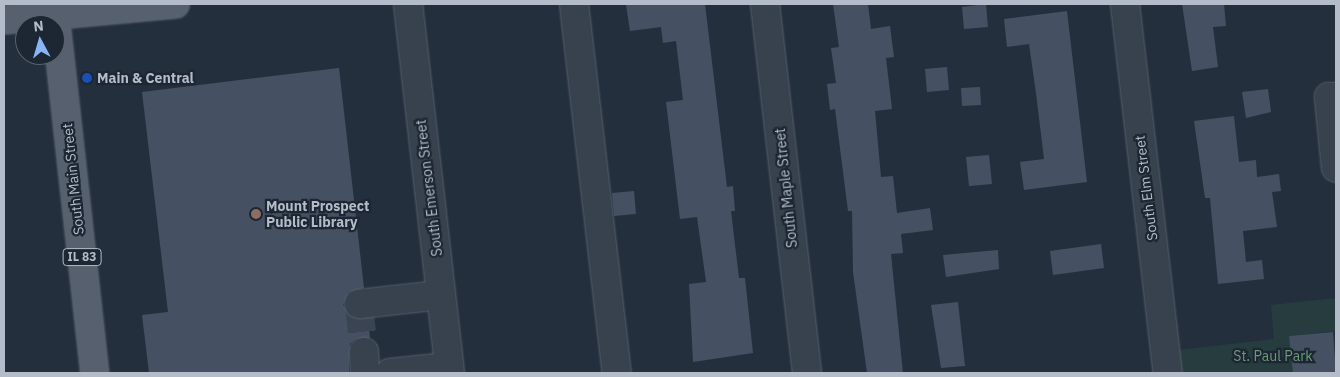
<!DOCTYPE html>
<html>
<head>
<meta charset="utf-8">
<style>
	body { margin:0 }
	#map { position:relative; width:1340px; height:377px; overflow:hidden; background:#242f3e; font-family:"IBM Plex Sans",sans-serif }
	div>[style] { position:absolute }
	.green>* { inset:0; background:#263c3f }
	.building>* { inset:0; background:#455162 }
	.minor-tunnel>* { height:28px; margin-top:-14px; transform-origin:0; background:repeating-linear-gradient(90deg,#3a4453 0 28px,transparent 0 42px) }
	.roads { filter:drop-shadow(0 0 1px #565f6c) drop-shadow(0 0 1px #565f6c) }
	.minor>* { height:28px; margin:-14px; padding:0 14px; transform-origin:14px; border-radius:14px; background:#38414e }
	.major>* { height:28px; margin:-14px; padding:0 14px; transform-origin:14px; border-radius:14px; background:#56606e }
	.dots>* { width:14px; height:14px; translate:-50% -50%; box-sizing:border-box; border:2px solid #1d2633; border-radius:50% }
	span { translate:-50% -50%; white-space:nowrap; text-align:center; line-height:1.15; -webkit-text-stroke:4.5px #1d2633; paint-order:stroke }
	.shield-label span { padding:1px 4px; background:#1d2633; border:1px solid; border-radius:4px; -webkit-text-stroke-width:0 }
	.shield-label { font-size:12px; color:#b4bcc9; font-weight:700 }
	.poi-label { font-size:14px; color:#b4bcc9; font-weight:700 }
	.left { translate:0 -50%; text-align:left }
	.street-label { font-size:14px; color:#b4bcc9 }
	.park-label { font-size:14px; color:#6b9a76 }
	.frame { position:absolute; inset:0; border:5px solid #b4bcc9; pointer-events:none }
	.north { position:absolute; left:15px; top:15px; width:50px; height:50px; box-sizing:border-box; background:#1d2633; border:1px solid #59626f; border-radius:50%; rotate:354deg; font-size:14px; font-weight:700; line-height:20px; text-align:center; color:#b4bcc9 }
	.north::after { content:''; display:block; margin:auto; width:18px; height:22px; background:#8ab4f8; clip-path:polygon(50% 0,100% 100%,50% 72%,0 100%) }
</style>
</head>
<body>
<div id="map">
	<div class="green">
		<i style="clip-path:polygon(1336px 298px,1336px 331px,1289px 336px,1294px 373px,1181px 373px,1178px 350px,1274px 339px,1271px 305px)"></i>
	</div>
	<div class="building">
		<i style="clip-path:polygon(705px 4px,727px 187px,733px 186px,735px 211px,731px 211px,739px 278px,745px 278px,753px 353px,693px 362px,689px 284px,706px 282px,697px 217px,680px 219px,666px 102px,683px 100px,676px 41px,663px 43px,661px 27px,630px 31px,626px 5px)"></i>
		<i style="clip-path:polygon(833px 4px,868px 4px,871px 29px,890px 26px,894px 57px,886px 58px,892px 109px,875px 111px,881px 177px,893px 176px,897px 213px,930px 208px,933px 230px,901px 234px,903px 253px,891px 254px,903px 373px,867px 373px,853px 272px,852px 211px,848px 211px,835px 109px,830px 110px,827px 84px,836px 83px,831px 48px,839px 47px)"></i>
		<i style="clip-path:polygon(986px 4px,988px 27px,964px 29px,962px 7px)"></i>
		<i style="clip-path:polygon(1182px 4px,1224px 4px,1226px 26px,1213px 27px,1218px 67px,1192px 71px)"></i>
		<i style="clip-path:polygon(1067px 11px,1087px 182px,1024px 190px,1020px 162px,1044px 159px,1036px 93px,1029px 44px,1007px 47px,1004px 19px)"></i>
		<i style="clip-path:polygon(947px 67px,949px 90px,927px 92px,925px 69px)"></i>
		<i style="clip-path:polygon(339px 68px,364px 288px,349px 292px,343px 305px,352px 318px,368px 319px,370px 338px,356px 339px,350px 344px,349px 373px,149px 373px,142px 315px,168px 312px,142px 92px)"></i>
		<i style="clip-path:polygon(980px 87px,981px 105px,962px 106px,961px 88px)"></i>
		<i style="clip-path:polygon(1268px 89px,1271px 112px,1246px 118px,1242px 92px)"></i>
		<i style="clip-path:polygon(1234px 116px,1239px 162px,1256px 160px,1257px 177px,1279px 174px,1281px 191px,1272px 192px,1277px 227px,1243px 231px,1246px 262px,1262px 260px,1264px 279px,1218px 284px,1210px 198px,1205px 198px,1194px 121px)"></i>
		<i style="clip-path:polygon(989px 155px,992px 184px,969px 186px,966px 157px)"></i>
		<i style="clip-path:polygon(634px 191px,636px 214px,614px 216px,612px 193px)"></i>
		<i style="clip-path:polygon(1101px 244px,1104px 268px,1053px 275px,1050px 251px)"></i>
		<i style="clip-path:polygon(998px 250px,999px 269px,946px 277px,943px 255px)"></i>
		<i style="clip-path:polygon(958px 302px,965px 366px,941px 368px,931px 305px)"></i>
		<i style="clip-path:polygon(1333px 332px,1336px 373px,1293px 373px,1289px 336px)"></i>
	</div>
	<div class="minor-tunnel">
		<i style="left:359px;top:304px;width:48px;rotate:84.1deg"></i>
	</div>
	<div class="roads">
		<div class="minor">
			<i style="left:408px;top:4px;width:371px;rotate:83.5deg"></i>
			<i style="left:574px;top:4px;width:371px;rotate:83.4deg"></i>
			<i style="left:765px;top:4px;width:371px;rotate:83.5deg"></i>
			<i style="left:1125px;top:4px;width:371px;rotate:83.4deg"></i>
			<i style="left:1336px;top:97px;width:7px;rotate:180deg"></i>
			<i style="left:1329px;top:97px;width:71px;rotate:84.4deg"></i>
			<i style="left:359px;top:304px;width:82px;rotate:-6.3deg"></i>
			<i style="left:364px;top:352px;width:21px;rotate:87deg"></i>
			<i style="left:390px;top:373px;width:59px;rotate:-5.8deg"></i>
		</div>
		<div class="major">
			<i style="left:54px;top:4px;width:371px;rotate:83.7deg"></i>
			<i style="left:4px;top:20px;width:172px;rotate:-5.3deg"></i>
		</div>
	</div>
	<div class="dots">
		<i style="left:87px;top:78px;background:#1a4fb4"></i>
		<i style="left:256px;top:214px;background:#8d6e63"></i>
	</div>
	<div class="shield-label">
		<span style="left:82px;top:257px">IL 83</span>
	</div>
	<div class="poi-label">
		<span class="left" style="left:97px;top:78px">Main &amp; Central</span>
		<span class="left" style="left:266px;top:214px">Mount Prospect<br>Public Library</span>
	</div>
	<div class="street-label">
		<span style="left:73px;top:179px;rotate:-96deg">South Main Street</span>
		<span style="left:429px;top:188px;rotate:-97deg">South Emerson Street</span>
		<span style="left:786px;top:188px;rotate:-96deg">South Maple Street</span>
		<span style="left:1146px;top:188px;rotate:-97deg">South Elm Street</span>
	</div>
	<div class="park-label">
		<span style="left:1273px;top:356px">St. Paul Park</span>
	</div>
	<div class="frame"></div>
	<div class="north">N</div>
</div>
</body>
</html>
